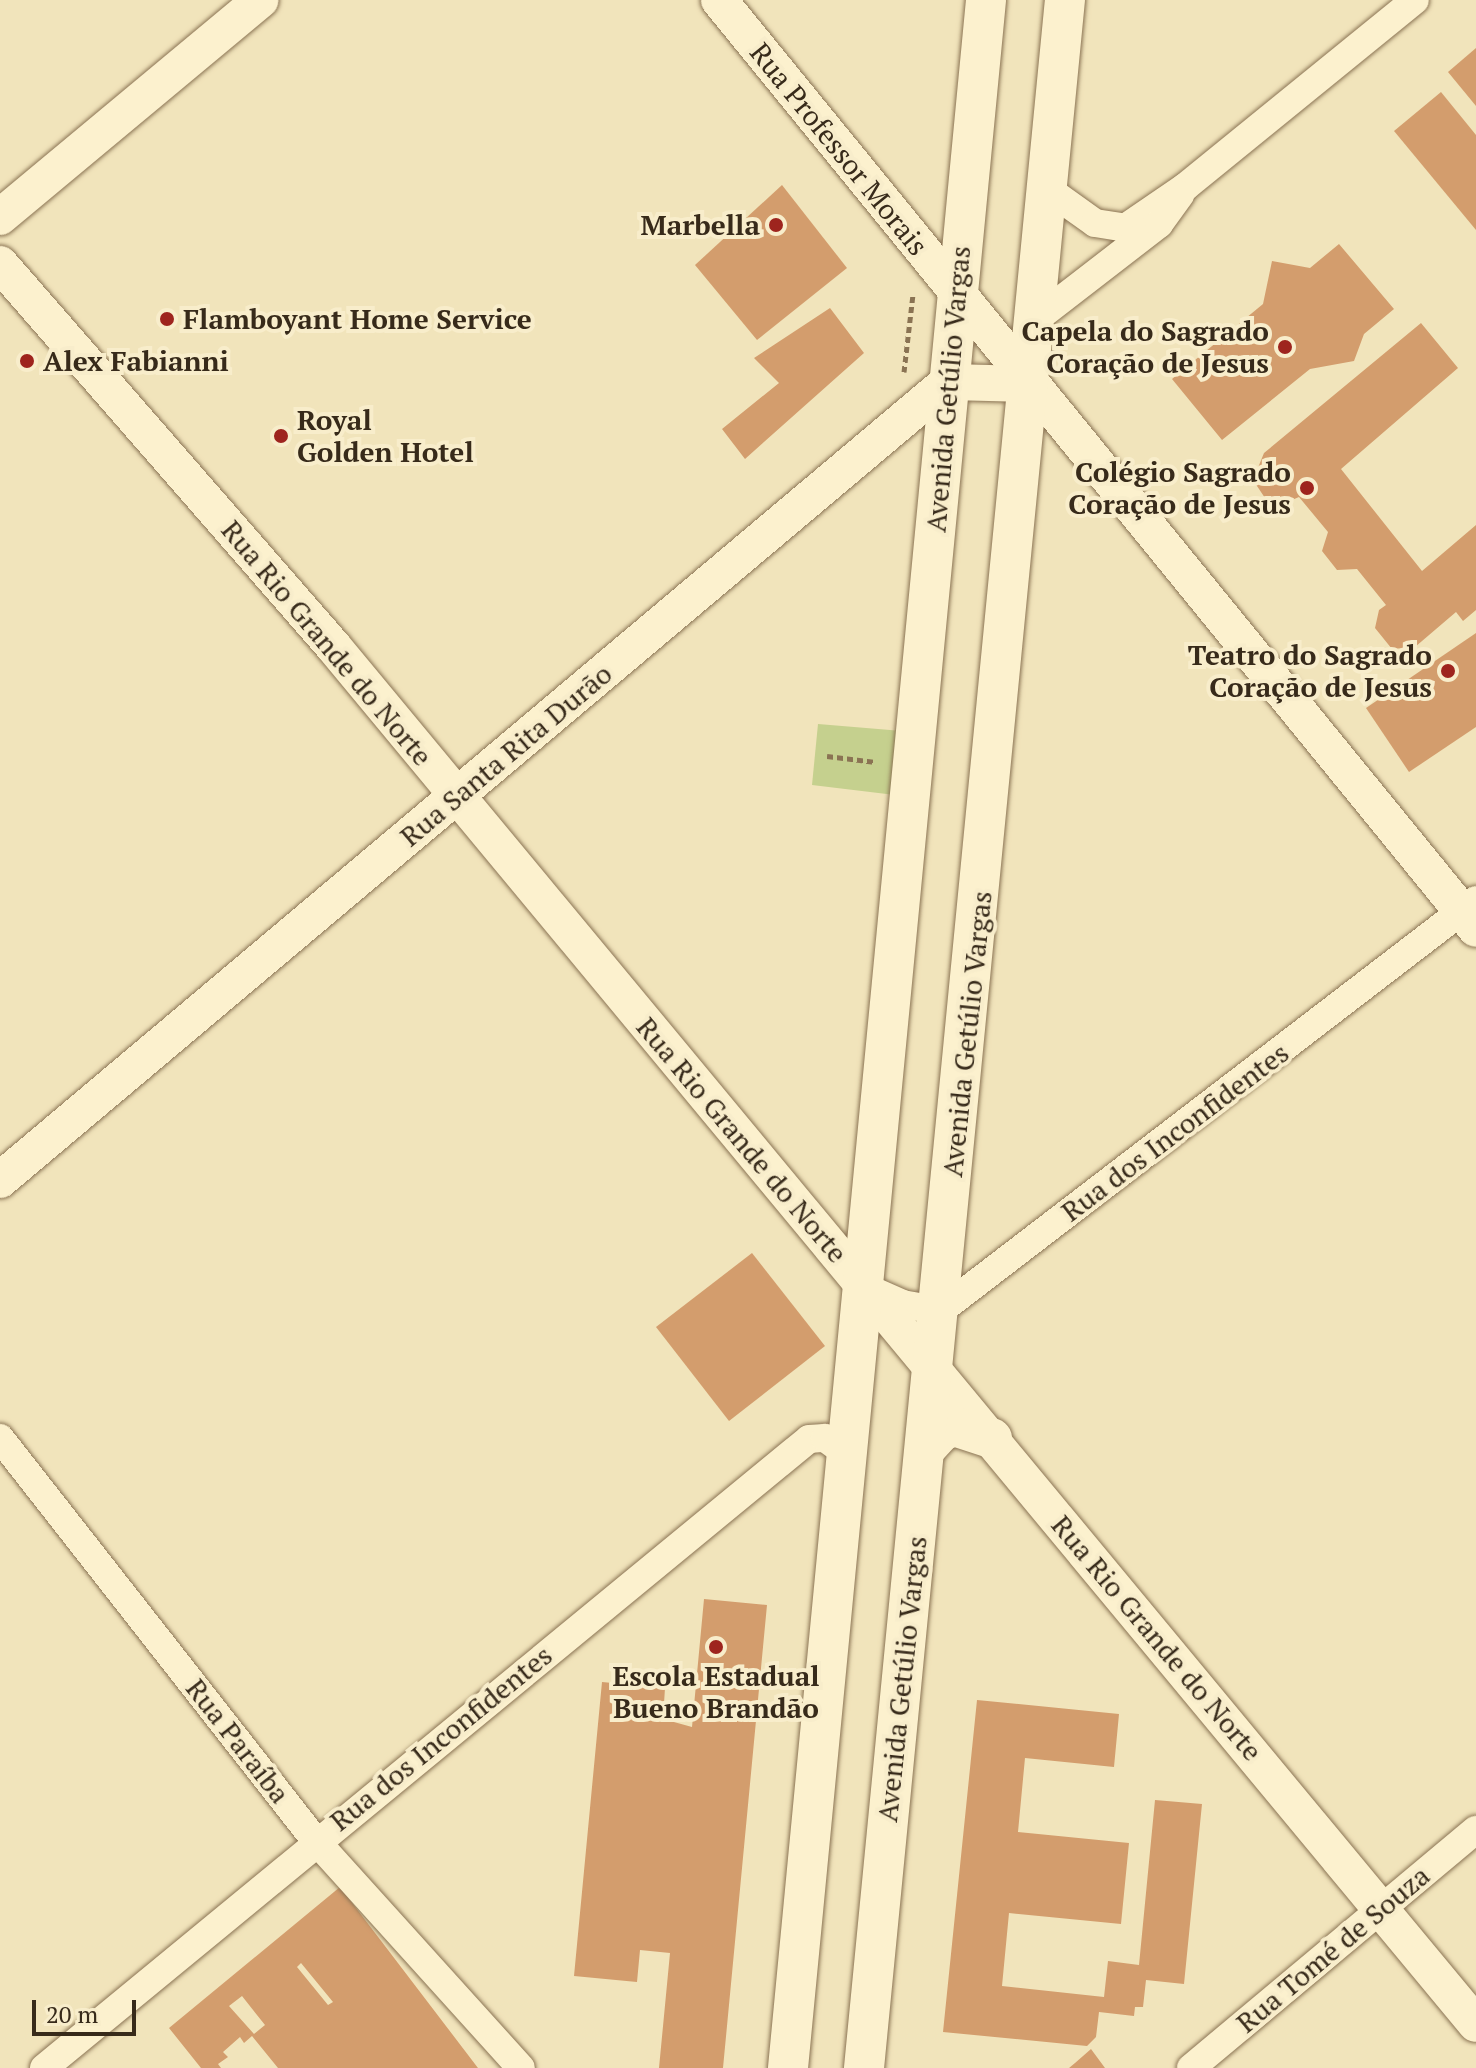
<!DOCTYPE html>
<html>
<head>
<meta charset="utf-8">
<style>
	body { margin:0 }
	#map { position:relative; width:1476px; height:2068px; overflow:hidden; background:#f1e4bb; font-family:"PT Serif",serif }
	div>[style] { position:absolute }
	.green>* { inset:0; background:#c5d08e }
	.building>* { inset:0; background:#d39d6d }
	.path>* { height:5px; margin-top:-2.5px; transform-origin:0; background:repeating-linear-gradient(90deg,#8a7353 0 6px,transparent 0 10px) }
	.roads { filter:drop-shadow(0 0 2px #8a7353) drop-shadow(0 0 2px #8a7353) }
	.minor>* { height:28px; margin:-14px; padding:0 14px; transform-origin:14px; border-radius:14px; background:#fcf1ce }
	.tertiary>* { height:36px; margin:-18px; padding:0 18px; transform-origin:18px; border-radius:18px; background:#fcf1ce }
	.secondary>* { height:40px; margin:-20px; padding:0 20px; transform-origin:20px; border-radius:20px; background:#fcf1ce }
	.dots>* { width:22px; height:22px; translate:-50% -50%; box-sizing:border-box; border:4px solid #f8edcb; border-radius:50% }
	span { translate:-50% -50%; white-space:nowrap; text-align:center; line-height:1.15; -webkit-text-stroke:8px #f8edcb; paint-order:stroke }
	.street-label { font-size:28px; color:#372a1a }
	.poi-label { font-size:28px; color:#372a1a; font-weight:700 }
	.right { translate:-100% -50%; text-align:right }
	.left { translate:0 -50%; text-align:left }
	.scale { position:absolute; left:32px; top:2000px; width:104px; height:36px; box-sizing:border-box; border:4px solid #372a1a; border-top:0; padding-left:10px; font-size:24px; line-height:28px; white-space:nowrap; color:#372a1a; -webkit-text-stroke:6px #f8edcb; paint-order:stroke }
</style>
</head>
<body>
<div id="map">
	<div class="green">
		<i style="clip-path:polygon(818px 724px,902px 731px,895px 795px,812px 785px)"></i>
	</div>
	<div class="building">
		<i style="clip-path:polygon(1476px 48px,1476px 106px,1448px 72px)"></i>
		<i style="clip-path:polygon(1441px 92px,1476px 135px,1476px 230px,1394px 131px)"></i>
		<i style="clip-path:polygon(782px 185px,847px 268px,757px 340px,695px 265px)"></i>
		<i style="clip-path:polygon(1339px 244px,1394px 309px,1364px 334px,1354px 361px,1310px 369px,1222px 440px,1172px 379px,1263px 304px,1272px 261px,1310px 268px)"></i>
		<i style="clip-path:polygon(830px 308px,864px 353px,745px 459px,722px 429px,779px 383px,754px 358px)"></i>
		<i style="clip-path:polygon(1421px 323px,1458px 368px,1341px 469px,1422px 571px,1476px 525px,1476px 610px,1463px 621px,1456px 612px,1415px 647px,1392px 649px,1375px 628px,1379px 610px,1386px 605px,1357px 569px,1337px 570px,1322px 551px,1328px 532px,1299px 497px,1285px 503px,1267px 501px,1253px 480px,1264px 453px)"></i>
		<i style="clip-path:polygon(1476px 633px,1476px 727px,1409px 772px,1366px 708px)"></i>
		<i style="clip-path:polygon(752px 1253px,825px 1346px,729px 1421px,656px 1327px)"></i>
		<i style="clip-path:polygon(704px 1599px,767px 1605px,723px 2068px,659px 2068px,670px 1953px,640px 1950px,637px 1982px,574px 1976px,602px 1682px,665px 1688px,663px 1719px,692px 1727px)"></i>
		<i style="clip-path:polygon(977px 1700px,1119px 1714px,1114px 1767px,1025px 1758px,1018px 1832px,1129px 1843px,1121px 1924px,1009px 1913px,1002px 1986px,1104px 1997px,1108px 1961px,1139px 1965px,1155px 1800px,1202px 1804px,1184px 1984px,1146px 1980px,1143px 2007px,1135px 2007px,1134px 2016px,1099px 2012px,1096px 2037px,1087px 2046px,943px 2032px)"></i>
		<i style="clip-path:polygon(evenodd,340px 1887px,478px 2068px,278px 2068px,252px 2036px,244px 2043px,240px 2037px,223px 2052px,228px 2057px,218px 2064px,221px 2068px,201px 2068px,169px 2028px,340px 1887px,301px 1963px,333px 2002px,328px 2005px,297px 1967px,301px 1963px,340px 1887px,242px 1996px,265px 2025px,254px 2034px,229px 2006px,242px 1996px)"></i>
		<i style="clip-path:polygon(1091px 2049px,1105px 2068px,1069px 2068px,1075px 2063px)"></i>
	</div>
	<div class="path">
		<i style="left:904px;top:372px;width:79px;rotate:-83.4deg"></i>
		<i style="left:827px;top:756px;width:49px;rotate:7deg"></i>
	</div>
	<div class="roads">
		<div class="minor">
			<i style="left:1046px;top:188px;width:60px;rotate:35.5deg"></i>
			<i style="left:1095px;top:223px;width:30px;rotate:9deg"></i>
			<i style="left:1125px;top:228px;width:73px;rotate:-34.3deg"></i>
			<i style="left:1185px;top:187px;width:296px;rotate:-39.1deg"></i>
			<i style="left:1035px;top:320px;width:157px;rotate:-37.7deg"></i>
			<i style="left:1159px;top:224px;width:36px;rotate:-54deg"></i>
			<i style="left:869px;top:1289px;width:36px;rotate:24deg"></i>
			<i style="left:902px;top:1304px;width:39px;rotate:10deg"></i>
			<i style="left:940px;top:1311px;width:675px;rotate:-37.48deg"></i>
			<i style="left:0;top:1438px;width:511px;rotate:51.92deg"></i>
			<i style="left:315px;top:1840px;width:307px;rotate:47.9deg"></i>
			<i style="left:44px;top:2068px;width:990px;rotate:-39.43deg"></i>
			<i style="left:809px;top:1439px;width:16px;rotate:-4deg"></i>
			<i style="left:825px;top:1438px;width:27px;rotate:36deg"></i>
			<i style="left:1191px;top:2068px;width:371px;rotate:-39.9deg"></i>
		</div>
		<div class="tertiary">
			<i style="left:719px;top:0;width:1198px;rotate:50.82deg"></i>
			<i style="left:0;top:217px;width:339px;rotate:-39.8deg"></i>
			<i style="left:0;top:264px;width:507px;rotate:48.92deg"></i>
			<i style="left:333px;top:646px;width:1790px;rotate:50.33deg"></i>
			<i style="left:0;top:1180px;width:1239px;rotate:-40.09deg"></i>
			<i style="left:948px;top:382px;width:82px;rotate:1.4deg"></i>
		</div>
		<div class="secondary">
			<i style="left:926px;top:1448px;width:23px;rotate:-47deg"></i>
			<i style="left:942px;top:1431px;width:13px;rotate:-23deg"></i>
			<i style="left:954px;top:1426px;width:40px;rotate:18deg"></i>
			<i style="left:788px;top:2068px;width:2077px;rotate:-84.53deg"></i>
			<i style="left:864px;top:2068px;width:2078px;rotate:-84.45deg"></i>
		</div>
	</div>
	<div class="dots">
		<i style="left:776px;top:225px;background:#9e241e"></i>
		<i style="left:167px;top:319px;background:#9e241e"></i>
		<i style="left:1285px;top:347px;background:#9e241e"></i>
		<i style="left:27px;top:361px;background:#9e241e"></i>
		<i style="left:281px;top:436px;background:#9e241e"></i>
		<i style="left:1307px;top:488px;background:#9e241e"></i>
		<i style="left:1448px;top:671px;background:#9e241e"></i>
		<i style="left:716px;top:1647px;background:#9e241e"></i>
	</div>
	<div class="street-label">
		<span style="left:839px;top:149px;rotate:51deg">Rua Professor Morais</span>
		<span style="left:948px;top:389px;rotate:-85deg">Avenida Getúlio Vargas</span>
		<span style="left:327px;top:643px;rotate:50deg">Rua Rio Grande do Norte</span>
		<span style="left:506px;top:755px;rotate:-40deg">Rua Santa Rita Durão</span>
		<span style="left:967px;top:1034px;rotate:-84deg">Avenida Getúlio Vargas</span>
		<span style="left:1175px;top:1132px;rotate:-37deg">Rua dos Inconfidentes</span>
		<span style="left:742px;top:1140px;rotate:50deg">Rua Rio Grande do Norte</span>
		<span style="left:1157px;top:1638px;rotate:50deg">Rua Rio Grande do Norte</span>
		<span style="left:902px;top:1679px;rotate:-84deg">Avenida Getúlio Vargas</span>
		<span style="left:441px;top:1738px;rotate:-39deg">Rua dos Inconfidentes</span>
		<span style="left:238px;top:1741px;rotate:52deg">Rua Paraíba</span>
		<span style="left:1333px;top:1949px;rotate:-40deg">Rua Tomé de Souza</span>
	</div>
	<div class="poi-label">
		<span class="right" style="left:760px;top:225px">Marbella</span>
		<span class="left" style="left:183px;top:319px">Flamboyant Home Service</span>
		<span class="right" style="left:1269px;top:347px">Capela do Sagrado<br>Coração de Jesus</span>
		<span class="left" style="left:43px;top:361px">Alex Fabianni</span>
		<span class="left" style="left:297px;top:436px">Royal<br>Golden Hotel</span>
		<span class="right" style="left:1291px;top:488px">Colégio Sagrado<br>Coração de Jesus</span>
		<span class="right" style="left:1432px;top:671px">Teatro do Sagrado<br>Coração de Jesus</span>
		<span style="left:716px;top:1692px">Escola Estadual<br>Bueno Brandão</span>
	</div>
	<div class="scale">20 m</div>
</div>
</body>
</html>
